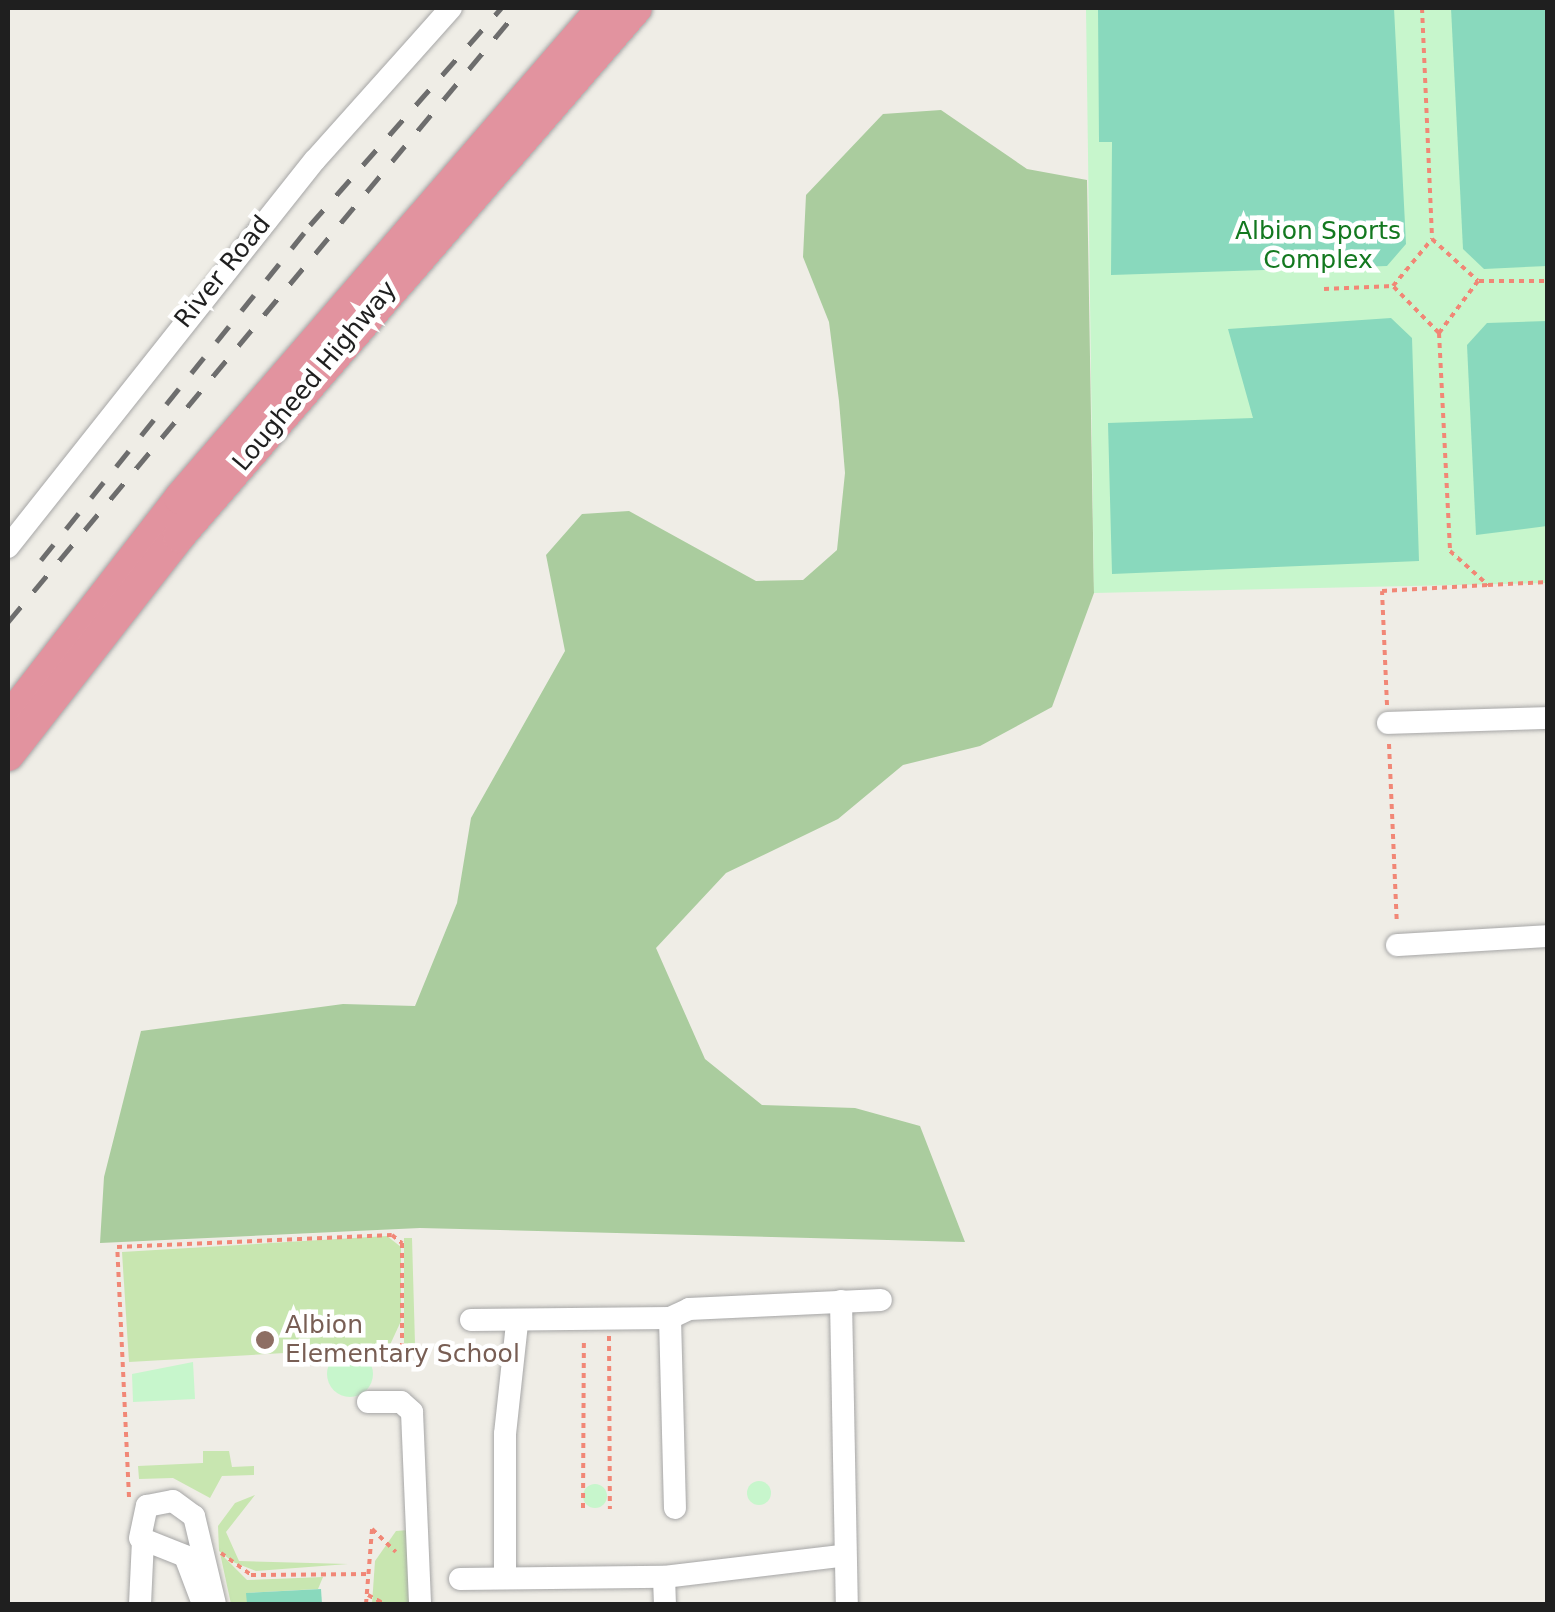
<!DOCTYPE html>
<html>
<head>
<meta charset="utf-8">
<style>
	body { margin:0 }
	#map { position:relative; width:1555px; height:1612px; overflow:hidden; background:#efede6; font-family:"DejaVu Sans",sans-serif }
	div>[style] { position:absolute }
	.grass>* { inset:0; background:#c8e6b0 }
	.forest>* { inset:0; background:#aacc9e }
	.park>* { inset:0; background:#c7f6cc }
	.round { border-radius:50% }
	.pitch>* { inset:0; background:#89d9bd }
	.path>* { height:4px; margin-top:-2px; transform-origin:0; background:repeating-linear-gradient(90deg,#f18776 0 5px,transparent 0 10px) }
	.roads { filter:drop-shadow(0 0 2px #a6a6a6) drop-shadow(0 0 2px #a6a6a6) }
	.minor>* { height:22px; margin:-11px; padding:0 11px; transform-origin:11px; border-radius:11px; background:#fff }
	.highway>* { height:32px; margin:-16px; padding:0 16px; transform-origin:16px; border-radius:16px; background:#e2939f }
	.rail>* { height:5px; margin-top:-2.5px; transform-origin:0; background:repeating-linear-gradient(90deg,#6d6d6d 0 20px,transparent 0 40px) }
	.dots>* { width:28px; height:28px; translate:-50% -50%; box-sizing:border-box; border:5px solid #fff; border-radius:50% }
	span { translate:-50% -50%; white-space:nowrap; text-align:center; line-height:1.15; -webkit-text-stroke:9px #fff; paint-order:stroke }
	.park-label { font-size:25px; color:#13781f }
	.street-label { font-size:25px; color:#1f1f1f }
	.education-label { font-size:25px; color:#785e54 }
	.left { translate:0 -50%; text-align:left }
	.frame { position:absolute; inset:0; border:10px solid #1f1f1f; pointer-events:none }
</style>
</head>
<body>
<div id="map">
	<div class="grass">
		<i style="clip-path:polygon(387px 1236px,401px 1247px,401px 1321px,389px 1347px,129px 1362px,122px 1252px)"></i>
		<i style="clip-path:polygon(404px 1238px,412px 1238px,415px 1344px,404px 1345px)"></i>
		<i style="clip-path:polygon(203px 1451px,229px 1451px,232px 1467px,254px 1466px,254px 1475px,222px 1476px,210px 1498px,173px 1478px,139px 1479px,138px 1466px,203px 1463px)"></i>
		<i style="clip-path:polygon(255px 1495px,226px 1532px,239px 1561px,348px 1564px,256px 1571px,233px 1562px,219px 1551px,218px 1526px,235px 1503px)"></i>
		<i style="clip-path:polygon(408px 1530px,412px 1604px,372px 1604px,375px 1561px,396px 1531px)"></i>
		<i style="clip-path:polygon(220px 1553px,247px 1580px,323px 1577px,318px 1589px,247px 1593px,247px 1604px,231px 1604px)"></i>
	</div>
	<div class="forest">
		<i style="clip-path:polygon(941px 110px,1027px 169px,1087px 180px,1094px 593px,1052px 707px,980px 746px,903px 765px,838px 819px,726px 873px,656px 948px,705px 1059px,762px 1105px,855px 1108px,920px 1126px,965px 1242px,420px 1228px,100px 1243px,104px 1177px,141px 1031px,343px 1004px,415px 1006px,457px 903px,471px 818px,565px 651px,546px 555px,582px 514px,629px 511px,756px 581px,803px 580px,837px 550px,845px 473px,839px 401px,829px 322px,803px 257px,806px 195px,883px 114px)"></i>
	</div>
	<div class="park">
		<i style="clip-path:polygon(1086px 8px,1547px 8px,1547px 583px,1094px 593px)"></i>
		<i class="round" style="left:327px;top:1351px;width:46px;height:46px"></i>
		<i style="clip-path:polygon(193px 1362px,195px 1399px,133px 1402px,132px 1374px)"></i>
		<i class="round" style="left:747px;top:1481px;width:24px;height:24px"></i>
		<i class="round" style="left:583px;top:1484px;width:24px;height:24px"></i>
	</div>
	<div class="pitch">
		<i style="clip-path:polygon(1098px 8px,1394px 8px,1406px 244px,1387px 266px,1111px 275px,1112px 142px,1099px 142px)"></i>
		<i style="clip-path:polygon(1451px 8px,1547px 8px,1547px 266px,1484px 269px,1463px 249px)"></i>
		<i style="clip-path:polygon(1391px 318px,1412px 338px,1419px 561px,1112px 574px,1108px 423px,1253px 418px,1228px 329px)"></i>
		<i style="clip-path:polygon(1547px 321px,1547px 526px,1476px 535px,1467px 345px,1487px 323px)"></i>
		<i style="clip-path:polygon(321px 1589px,322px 1604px,247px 1604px,246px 1593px)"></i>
	</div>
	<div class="path">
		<i style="left:1422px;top:8px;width:231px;rotate:87.5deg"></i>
		<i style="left:1479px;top:281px;width:65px"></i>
		<i style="left:1324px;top:289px;width:69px;rotate:-2.5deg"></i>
		<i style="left:1439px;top:333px;width:66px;rotate:-134.4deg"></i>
		<i style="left:1393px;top:286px;width:61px;rotate:-50.3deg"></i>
		<i style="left:1432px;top:239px;width:62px;rotate:42.4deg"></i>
		<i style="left:1478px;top:281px;width:65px;rotate:126.9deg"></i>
		<i style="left:1439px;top:333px;width:218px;rotate:87.1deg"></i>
		<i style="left:1450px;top:551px;width:51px;rotate:41.8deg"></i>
		<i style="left:1488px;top:585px;width:60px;rotate:-2.9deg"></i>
		<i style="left:1387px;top:705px;width:114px;rotate:-92.5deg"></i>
		<i style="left:1382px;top:591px;width:106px;rotate:-3.2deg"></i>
		<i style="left:1389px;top:744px;width:180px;rotate:87.5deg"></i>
		<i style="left:609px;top:1336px;width:173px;rotate:89.7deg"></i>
		<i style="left:129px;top:1497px;width:250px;rotate:-92.7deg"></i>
		<i style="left:117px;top:1247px;width:275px;rotate:-2.5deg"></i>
		<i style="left:392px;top:1235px;width:13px;rotate:39deg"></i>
		<i style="left:402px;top:1243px;width:107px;rotate:90deg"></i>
		<i style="left:402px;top:1350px;width:77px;rotate:177deg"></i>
		<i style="left:583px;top:1508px;width:168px;rotate:-89.7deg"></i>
		<i style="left:372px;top:1529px;width:33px;rotate:44deg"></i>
		<i style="left:221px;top:1553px;width:37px;rotate:36deg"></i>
		<i style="left:251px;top:1575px;width:120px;rotate:-0.5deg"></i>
		<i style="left:368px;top:1595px;width:19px;rotate:28deg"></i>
		<i style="left:366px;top:1604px;width:75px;rotate:-85.4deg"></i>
	</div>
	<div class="roads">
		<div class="minor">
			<i style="left:8px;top:547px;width:494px;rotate:-51.6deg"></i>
			<i style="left:315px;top:160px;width:204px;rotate:-48.2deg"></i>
			<i style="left:1388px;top:723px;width:160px;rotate:-1.8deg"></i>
			<i style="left:1397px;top:945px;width:151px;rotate:-3.4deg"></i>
			<i style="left:841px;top:1301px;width:303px;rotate:88.9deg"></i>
			<i style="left:670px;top:1318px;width:190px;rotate:88.5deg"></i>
			<i style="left:471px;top:1320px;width:199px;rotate:-0.6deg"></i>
			<i style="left:670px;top:1318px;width:21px;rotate:-25deg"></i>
			<i style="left:689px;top:1309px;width:192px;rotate:-2.7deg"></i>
			<i style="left:368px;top:1402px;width:33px"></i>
			<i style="left:401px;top:1402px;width:15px;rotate:42deg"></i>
			<i style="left:412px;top:1412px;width:192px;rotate:87.6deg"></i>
			<i style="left:505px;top:1577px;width:143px;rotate:-90deg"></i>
			<i style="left:505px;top:1434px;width:111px;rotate:-83.8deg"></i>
			<i style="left:664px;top:1577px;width:27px;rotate:88deg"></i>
			<i style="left:460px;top:1579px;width:204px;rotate:-0.6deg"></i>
			<i style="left:664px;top:1577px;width:176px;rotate:-6.8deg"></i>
			<i style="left:140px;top:1604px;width:63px;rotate:-87.3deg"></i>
			<i style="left:203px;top:1604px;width:51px;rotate:-110.6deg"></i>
			<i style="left:185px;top:1556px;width:48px;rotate:-158.2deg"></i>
			<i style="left:140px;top:1538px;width:33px;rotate:-78deg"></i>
			<i style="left:147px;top:1506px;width:26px;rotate:-11deg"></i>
			<i style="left:173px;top:1501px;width:26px;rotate:36deg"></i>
			<i style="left:194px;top:1516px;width:90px;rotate:76.6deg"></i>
		</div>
		<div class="highway">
			<i style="left:8px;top:720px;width:281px;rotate:-52.2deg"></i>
			<i style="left:180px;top:498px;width:647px;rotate:-49.2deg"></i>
			<i style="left:8px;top:755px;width:278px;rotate:-52deg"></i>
			<i style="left:179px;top:536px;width:698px;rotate:-49.12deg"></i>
		</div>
	</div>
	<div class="rail">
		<i style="left:41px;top:560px;width:430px;rotate:-51.2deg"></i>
		<i style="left:310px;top:225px;width:289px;rotate:-48.6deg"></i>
		<i style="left:8px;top:622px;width:799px;rotate:-50.18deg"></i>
	</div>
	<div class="dots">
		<i style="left:265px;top:1340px;background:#8d6e63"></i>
	</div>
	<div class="park-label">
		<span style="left:1318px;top:246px">Albion Sports<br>Complex</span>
	</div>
	<div class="street-label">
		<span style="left:223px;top:272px;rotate:-51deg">River Road</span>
		<span style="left:315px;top:376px;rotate:-50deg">Lougheed Highway</span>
	</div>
	<div class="education-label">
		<span class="left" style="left:285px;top:1340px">Albion<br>Elementary School</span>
	</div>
	<div class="frame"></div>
</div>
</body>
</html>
